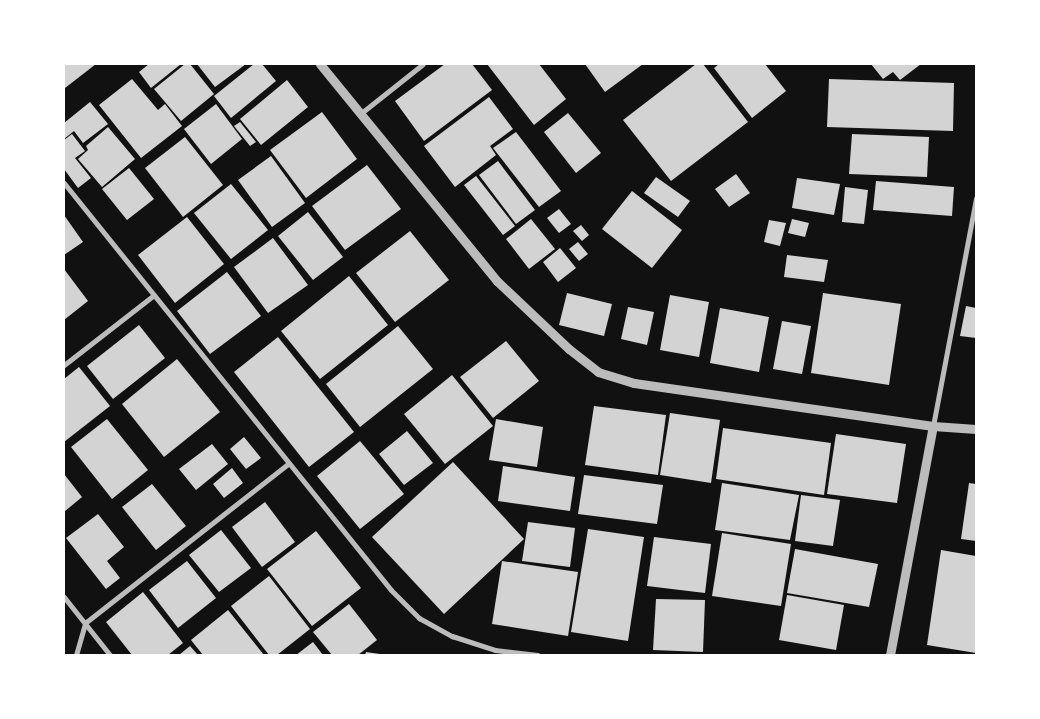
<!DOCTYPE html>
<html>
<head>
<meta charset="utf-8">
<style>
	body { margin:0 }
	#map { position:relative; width:1040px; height:719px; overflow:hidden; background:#111; font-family:"Titillium Web",sans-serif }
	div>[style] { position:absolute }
	.building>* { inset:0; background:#d3d3d3 }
	.minor>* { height:5px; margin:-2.5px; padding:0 2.5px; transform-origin:2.5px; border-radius:2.5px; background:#bcbcbc }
	.tertiary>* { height:9px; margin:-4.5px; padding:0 4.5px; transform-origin:4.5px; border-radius:4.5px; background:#bcbcbc }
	span { translate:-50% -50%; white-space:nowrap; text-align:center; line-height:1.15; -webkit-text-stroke:4.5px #fff; paint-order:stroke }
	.frame { position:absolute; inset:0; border:65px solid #fff; pointer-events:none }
</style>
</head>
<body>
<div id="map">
	<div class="building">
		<i style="clip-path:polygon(64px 64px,96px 64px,65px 88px)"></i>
		<i style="clip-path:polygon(149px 64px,181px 64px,151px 88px,139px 72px)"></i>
		<i style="clip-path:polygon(185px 64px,190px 64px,214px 94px,181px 121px,154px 89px)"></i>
		<i style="clip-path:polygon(197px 64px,246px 64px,215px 87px)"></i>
		<i style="clip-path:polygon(254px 64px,262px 64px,276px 81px,231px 118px,214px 96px)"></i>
		<i style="clip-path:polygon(445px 64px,472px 64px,492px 90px,424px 141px,395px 101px)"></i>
		<i style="clip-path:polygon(487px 64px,539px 64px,566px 99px,534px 125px)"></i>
		<i style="clip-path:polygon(585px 64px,643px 64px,605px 92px)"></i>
		<i style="clip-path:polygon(696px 64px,703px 64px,748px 122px,671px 181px,623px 120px)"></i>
		<i style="clip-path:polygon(719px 64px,765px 64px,786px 91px,752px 118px,714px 68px)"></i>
		<i style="clip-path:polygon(871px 64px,921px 64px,900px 80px,893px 72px,883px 79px)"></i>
		<i style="clip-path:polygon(132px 79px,158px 110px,165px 104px,182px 126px,141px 158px,99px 105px)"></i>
		<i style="clip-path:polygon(829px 79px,954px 83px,953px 131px,827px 127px)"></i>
		<i style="clip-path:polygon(287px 80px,308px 107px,261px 145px,240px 119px)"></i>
		<i style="clip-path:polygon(489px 97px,513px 129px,490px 146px,496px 155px,455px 187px,424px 146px)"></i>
		<i style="clip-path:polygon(90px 102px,108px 124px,83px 143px,74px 131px,64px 139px,64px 123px)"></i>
		<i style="clip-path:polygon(216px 104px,242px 139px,211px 164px,184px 129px)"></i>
		<i style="clip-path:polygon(322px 112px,357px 159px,306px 198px,270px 150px)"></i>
		<i style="clip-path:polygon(568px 113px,601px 153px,576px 173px,544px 132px)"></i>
		<i style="clip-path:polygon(240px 122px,256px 142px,250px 146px,234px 126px)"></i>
		<i style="clip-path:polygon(108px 127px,135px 159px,102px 187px,78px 159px,88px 150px,86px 146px)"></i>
		<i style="clip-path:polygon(516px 132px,561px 191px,539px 207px,493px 148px)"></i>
		<i style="clip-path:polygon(72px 134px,85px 151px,75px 158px,91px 178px,78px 188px,64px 169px,64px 140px)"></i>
		<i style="clip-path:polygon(852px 134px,929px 137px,927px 177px,849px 174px)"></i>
		<i style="clip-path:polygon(185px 137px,223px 185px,183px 217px,145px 168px)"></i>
		<i style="clip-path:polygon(271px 156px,305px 203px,272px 227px,238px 180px)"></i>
		<i style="clip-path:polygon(498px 161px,535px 210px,516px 224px,479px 175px)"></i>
		<i style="clip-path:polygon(367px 165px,401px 209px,345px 250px,312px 206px)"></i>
		<i style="clip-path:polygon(129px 168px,154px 199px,127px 220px,102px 189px)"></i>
		<i style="clip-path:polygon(736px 174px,750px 193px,729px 207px,715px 189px)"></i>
		<i style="clip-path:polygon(476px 176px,515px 226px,503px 235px,464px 185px)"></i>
		<i style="clip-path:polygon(656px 177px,690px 201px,678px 217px,644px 193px)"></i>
		<i style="clip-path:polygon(797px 178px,840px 184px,834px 215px,792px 208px)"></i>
		<i style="clip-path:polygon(876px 181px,954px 187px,952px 216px,873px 210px)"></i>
		<i style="clip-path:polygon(231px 184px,268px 230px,231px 259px,194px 213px)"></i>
		<i style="clip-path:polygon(845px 187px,868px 190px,864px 224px,842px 222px)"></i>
		<i style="clip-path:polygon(632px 191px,682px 230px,652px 268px,602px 229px)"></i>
		<i style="clip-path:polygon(559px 209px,571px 224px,559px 233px,547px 218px)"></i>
		<i style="clip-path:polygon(308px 212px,343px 257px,313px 280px,278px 236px)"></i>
		<i style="clip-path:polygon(64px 215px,83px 242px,64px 255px)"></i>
		<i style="clip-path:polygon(187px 217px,224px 264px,175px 303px,138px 255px)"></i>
		<i style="clip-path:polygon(531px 219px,555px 249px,529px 269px,506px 239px)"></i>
		<i style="clip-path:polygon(792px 219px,809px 223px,805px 237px,788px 233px)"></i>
		<i style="clip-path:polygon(769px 220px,786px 223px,780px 246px,764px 242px)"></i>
		<i style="clip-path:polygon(581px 225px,589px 235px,582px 241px,573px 231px)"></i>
		<i style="clip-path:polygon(410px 231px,449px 280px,395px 322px,356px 273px)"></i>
		<i style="clip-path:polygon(273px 238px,308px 285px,268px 313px,234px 267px)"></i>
		<i style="clip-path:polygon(578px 242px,588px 254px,579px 261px,569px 249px)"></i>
		<i style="clip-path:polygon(560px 248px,576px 268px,558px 282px,543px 262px)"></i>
		<i style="clip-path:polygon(787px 255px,828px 260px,824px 282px,784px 277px)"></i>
		<i style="clip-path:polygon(64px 269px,88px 301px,64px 320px)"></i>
		<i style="clip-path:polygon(227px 272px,261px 316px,210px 354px,177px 311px)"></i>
		<i style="clip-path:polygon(349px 276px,388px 325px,320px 379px,281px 331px)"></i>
		<i style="clip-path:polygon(567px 293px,612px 304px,604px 336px,559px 325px)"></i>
		<i style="clip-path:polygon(823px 293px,901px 304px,889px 385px,811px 373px)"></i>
		<i style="clip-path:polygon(670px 295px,709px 302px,699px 357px,660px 350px)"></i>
		<i style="clip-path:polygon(966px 306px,976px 308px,976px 338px,960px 336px)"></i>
		<i style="clip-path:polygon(628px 307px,654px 312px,647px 345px,621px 339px)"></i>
		<i style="clip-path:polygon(720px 308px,769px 317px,759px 372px,710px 363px)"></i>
		<i style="clip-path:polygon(782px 321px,811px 326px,802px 374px,773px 369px)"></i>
		<i style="clip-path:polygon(139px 325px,165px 358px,113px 399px,87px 366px)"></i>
		<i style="clip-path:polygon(398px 326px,433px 369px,360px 427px,326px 384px)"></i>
		<i style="clip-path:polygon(278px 337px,354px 432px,309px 467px,234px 372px)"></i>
		<i style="clip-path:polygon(506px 341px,539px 381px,493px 418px,460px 377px)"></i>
		<i style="clip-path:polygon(177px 359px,220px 412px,164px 457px,122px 404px)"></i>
		<i style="clip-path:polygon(79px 367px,110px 406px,64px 442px,64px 379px)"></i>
		<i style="clip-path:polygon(452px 375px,493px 426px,445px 464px,404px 414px)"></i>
		<i style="clip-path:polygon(594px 406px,666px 415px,658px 475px,585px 465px)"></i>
		<i style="clip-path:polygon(670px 413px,720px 420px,711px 483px,660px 475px)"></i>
		<i style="clip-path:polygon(107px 419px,148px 470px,112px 499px,71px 447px)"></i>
		<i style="clip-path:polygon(496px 419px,543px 427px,537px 467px,489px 460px)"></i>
		<i style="clip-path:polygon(723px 428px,831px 443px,824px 495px,716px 479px)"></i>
		<i style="clip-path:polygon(407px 431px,433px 463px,404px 485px,379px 454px)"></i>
		<i style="clip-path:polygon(836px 434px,906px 444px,897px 503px,827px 494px)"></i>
		<i style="clip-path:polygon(244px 437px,261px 458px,246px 469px,230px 449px)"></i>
		<i style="clip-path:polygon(360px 441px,404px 494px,360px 529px,317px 476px)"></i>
		<i style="clip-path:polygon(212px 444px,228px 464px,196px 490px,179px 469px)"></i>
		<i style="clip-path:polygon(453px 462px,524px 539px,444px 614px,372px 537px)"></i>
		<i style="clip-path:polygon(503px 466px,575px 477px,570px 511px,498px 501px)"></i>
		<i style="clip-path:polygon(232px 468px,243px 483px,224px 498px,213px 484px)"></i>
		<i style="clip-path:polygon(64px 474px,82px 497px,64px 512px)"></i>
		<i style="clip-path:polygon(584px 475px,663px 485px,657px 524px,578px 514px)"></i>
		<i style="clip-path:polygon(722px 483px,799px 495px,790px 540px,715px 530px)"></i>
		<i style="clip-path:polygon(969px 483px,976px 484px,976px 541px,961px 539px)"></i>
		<i style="clip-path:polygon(152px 484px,186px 526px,156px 550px,122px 507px)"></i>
		<i style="clip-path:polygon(801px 495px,840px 500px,833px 546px,795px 541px)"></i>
		<i style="clip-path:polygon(265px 502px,295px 542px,262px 567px,232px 527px)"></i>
		<i style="clip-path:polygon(98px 514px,124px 547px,107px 561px,120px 578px,106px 589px,66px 538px)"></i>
		<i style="clip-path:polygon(528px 522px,575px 528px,570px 567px,522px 561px)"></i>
		<i style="clip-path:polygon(588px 529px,644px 537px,628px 641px,571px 632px)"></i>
		<i style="clip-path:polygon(221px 530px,251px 568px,219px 592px,189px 555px)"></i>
		<i style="clip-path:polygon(316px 531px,361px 588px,312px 626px,267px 569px)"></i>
		<i style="clip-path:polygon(722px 533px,791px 544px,781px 606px,712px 596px)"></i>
		<i style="clip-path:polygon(654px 537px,711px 544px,705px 593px,647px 586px)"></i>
		<i style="clip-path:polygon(795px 549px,878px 564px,869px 607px,787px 593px)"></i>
		<i style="clip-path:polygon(941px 550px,976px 556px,976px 653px,927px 645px)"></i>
		<i style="clip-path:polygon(187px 561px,216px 598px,178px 628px,149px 590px)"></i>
		<i style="clip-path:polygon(502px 561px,578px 572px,568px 636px,492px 624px)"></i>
		<i style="clip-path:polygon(269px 576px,310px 629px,277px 655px,269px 655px,231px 606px)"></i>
		<i style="clip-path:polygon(143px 592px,183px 643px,168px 655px,132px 655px,106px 622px)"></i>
		<i style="clip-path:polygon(787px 595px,844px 605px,836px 650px,779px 640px)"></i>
		<i style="clip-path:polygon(656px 599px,705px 600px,703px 652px,653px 650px)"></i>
		<i style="clip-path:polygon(349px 604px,377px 640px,358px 655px,332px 655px,313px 632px)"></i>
		<i style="clip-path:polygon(228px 610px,264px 655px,203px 655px,191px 640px)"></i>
		<i style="clip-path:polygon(313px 642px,323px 655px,296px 655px)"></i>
		<i style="clip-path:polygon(190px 646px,198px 655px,179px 655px)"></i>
		<i style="clip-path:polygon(366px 652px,380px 654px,380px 655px,365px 655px)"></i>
	</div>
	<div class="minor">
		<i style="left:360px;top:114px;width:80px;rotate:-38.4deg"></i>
		<i style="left:64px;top:183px;width:522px;rotate:51.22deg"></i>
		<i style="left:391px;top:590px;width:40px;rotate:45deg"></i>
		<i style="left:419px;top:618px;width:38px;rotate:29deg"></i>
		<i style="left:452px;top:636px;width:45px;rotate:18deg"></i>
		<i style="left:495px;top:650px;width:43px;rotate:6.6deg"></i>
		<i style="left:64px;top:365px;width:114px;rotate:-37.9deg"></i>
		<i style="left:933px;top:426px;width:232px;rotate:-79.3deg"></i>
		<i style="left:64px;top:597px;width:74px;rotate:51.6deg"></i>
		<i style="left:76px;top:655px;width:33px;rotate:-74deg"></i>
		<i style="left:85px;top:623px;width:259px;rotate:-38.1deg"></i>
	</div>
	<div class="tertiary">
		<i style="left:320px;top:64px;width:280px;rotate:50.8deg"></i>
		<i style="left:497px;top:281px;width:99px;rotate:43.4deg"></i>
		<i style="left:569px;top:349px;width:37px;rotate:38deg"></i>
		<i style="left:598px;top:372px;width:38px;rotate:17deg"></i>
		<i style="left:634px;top:383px;width:302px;rotate:8.2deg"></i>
		<i style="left:933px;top:426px;width:43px;rotate:4deg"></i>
		<i style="left:890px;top:655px;width:233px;rotate:-79.4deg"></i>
	</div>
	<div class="frame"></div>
</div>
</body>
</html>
